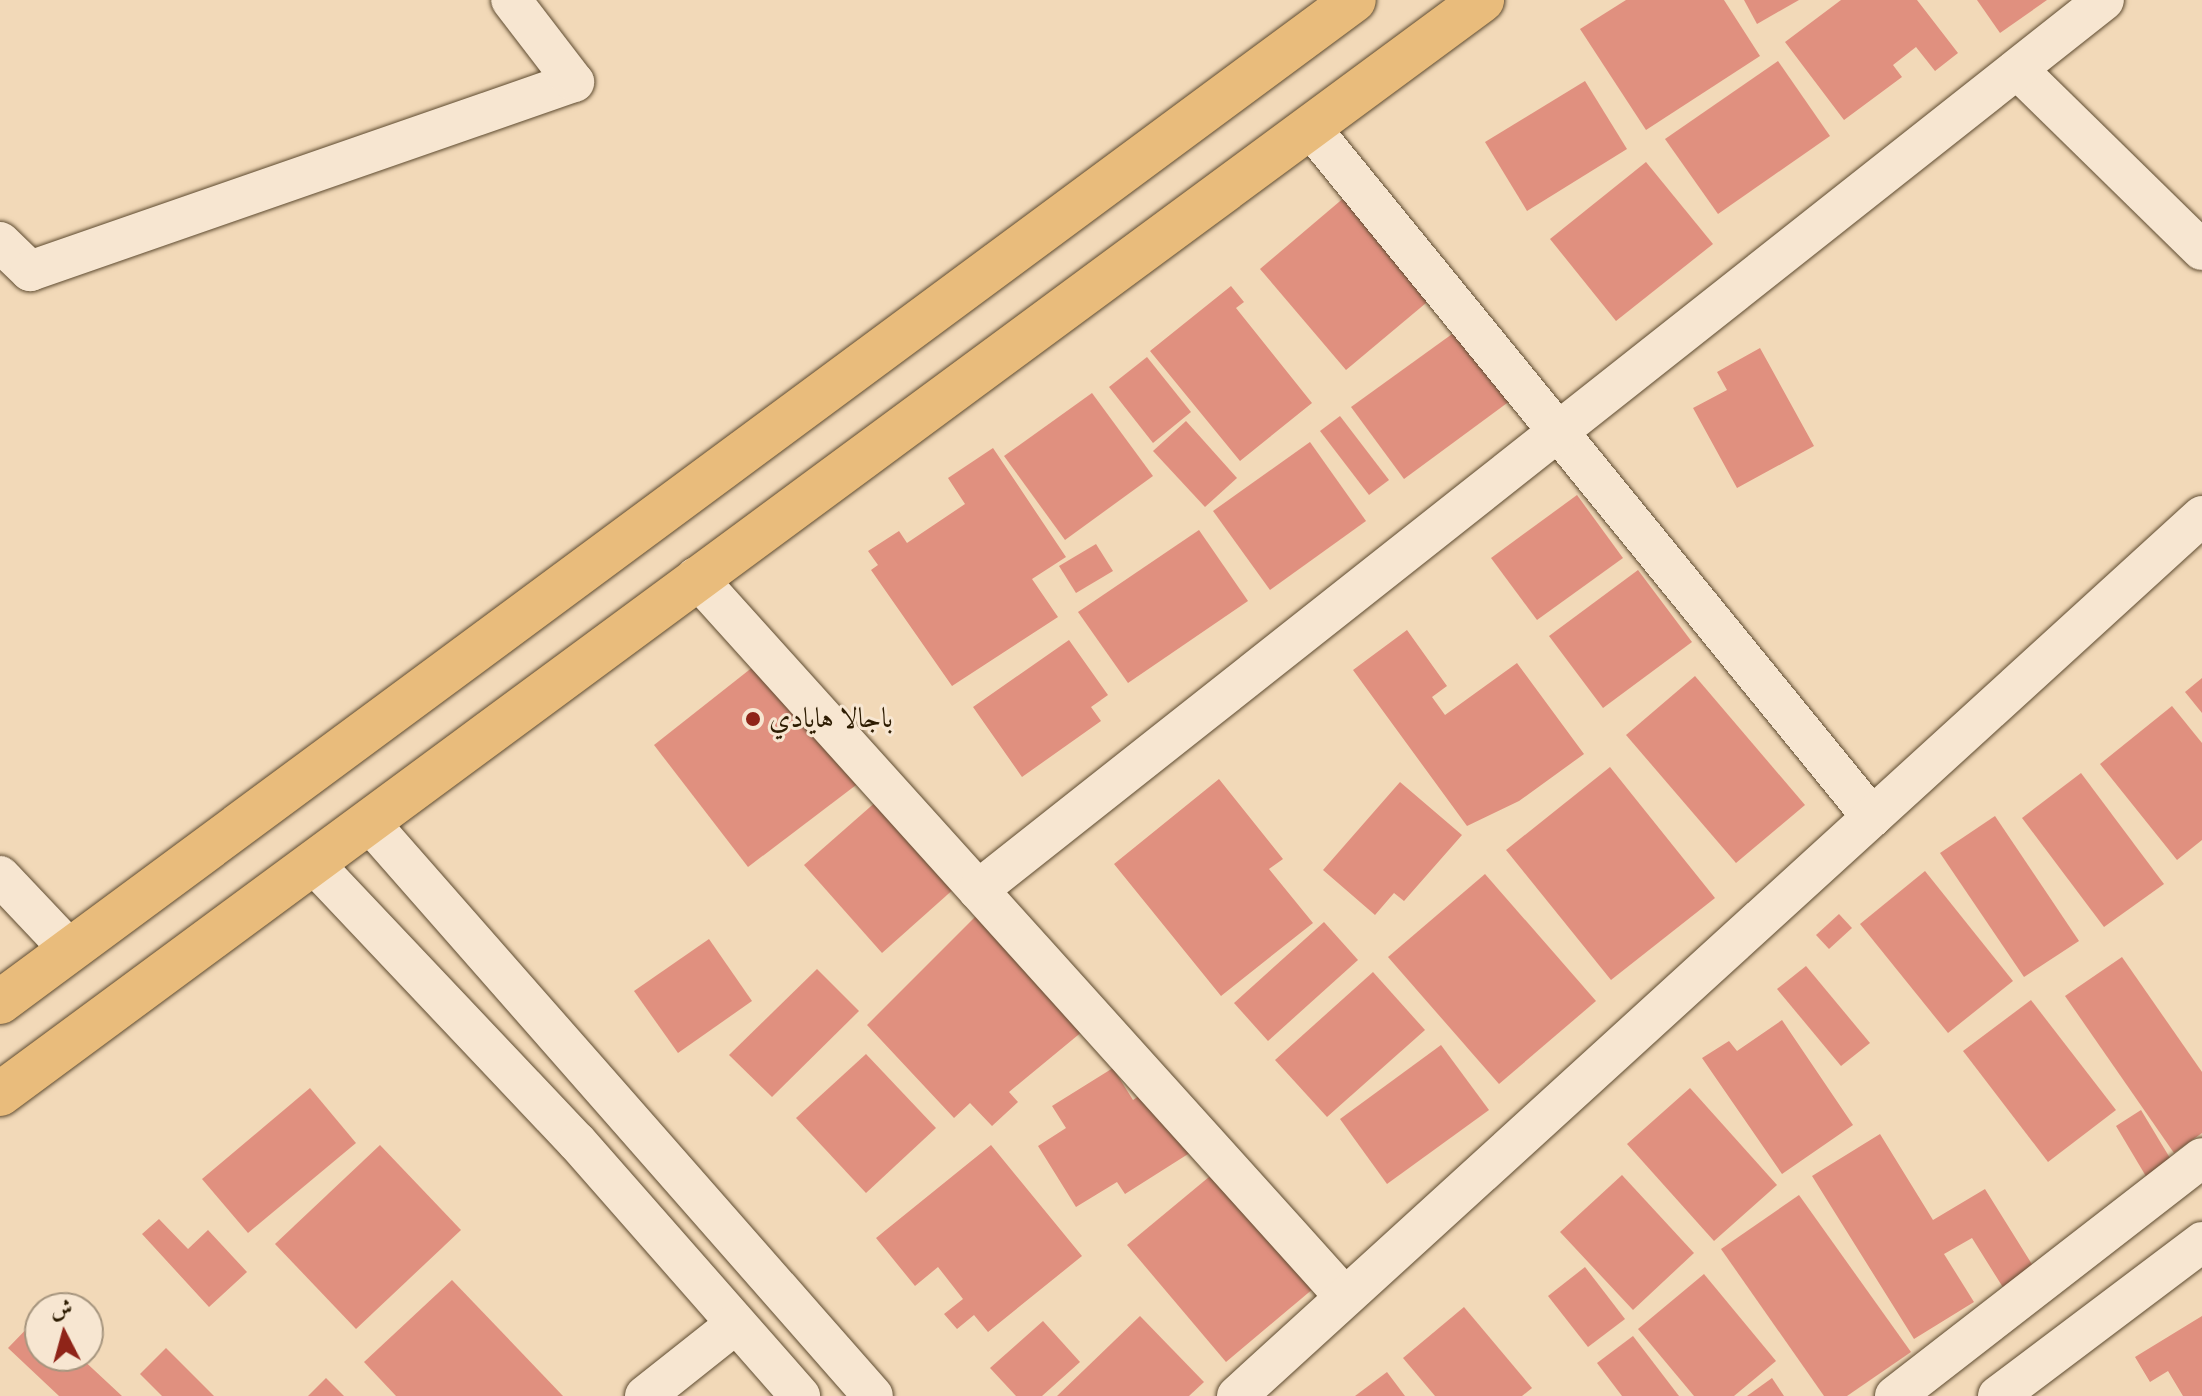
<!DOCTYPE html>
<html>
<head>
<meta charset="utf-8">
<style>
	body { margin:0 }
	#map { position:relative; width:2202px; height:1396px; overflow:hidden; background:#f2d9b8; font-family:"IM FELL DW Pica",Amiri,serif }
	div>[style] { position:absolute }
	.building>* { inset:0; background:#e0907f }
	.roads { filter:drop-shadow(0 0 2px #5e4b30) drop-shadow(0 0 2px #5e4b30) }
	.street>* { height:40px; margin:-20px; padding:0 20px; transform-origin:20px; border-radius:20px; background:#f7e6d1 }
	.primary>* { height:44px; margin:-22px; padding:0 22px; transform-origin:22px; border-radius:22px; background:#e9bc7c }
	.dots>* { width:22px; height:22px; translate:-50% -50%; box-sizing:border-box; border:4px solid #f7e6d1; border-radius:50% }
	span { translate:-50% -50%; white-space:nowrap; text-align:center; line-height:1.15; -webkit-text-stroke:6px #f7e6d1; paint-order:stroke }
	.poi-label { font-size:28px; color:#2d1c02 }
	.left { translate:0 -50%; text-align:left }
	.north { position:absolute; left:24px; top:1292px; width:80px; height:80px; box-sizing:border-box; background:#f7e6d1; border:2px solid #a6957e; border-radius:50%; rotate:354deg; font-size:22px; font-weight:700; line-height:32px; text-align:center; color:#2d1c02 }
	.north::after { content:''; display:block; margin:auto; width:28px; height:36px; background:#8f2418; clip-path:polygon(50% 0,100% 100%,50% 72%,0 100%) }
</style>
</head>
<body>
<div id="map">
	<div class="building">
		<i style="clip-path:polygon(1626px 0,1724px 0,1760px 56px,1646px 130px,1580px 29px)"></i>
		<i style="clip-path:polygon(1744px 0,1799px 0,1757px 24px)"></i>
		<i style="clip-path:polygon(1841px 0,1917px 0,1958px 53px,1935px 71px,1916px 47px,1893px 65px,1902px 77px,1844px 120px,1785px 42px)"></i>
		<i style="clip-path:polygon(1977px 0,2047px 0,2000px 33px)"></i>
		<i style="clip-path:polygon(1778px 61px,1830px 136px,1718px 214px,1665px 139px)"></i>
		<i style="clip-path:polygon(1585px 81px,1627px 149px,1527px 211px,1485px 142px)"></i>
		<i style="clip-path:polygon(1646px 162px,1713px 244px,1616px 321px,1550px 239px)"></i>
		<i style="clip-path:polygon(1346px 196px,1432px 298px,1346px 370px,1260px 269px)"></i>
		<i style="clip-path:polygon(1231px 286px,1244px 302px,1236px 308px,1312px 403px,1240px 461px,1150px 351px)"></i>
		<i style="clip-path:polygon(1466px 324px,1518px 395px,1404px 479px,1351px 407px)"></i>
		<i style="clip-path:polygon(1760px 348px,1814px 446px,1737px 488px,1693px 408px,1727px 390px,1717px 372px)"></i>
		<i style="clip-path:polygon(1147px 357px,1191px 412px,1153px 443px,1109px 387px)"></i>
		<i style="clip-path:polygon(1092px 393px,1153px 476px,1065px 540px,1004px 456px)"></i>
		<i style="clip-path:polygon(1340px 416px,1389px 480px,1369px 495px,1320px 431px)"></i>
		<i style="clip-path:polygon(1186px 421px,1237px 478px,1205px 507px,1153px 451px)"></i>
		<i style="clip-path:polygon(1310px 442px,1366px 521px,1270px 590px,1213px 511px)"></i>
		<i style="clip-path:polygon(993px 448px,1066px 557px,1032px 579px,1058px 617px,952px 686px,871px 570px,878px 565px,868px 551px,899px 531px,907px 543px,965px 504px,948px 478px)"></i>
		<i style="clip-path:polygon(1577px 495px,1623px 558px,1537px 620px,1491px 558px)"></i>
		<i style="clip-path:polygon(1199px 530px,1248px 601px,1128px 683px,1078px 612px)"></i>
		<i style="clip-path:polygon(1096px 544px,1113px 571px,1076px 593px,1059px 566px)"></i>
		<i style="clip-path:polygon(1638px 570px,1692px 642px,1603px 708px,1549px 636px)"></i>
		<i style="clip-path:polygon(1407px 630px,1447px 686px,1432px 697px,1445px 715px,1517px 663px,1584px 754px,1519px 801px,1467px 826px,1353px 670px)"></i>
		<i style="clip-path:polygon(1069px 640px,1108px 695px,1091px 707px,1101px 721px,1022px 777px,973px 707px)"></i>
		<i style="clip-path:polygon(763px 659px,864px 779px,748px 867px,654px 745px)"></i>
		<i style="clip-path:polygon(1695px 676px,1805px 805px,1736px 863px,1626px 735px)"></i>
		<i style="clip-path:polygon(2202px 678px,2202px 713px,2185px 692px)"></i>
		<i style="clip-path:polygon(2172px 706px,2202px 743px,2202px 840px,2177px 860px,2100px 764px)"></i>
		<i style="clip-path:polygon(1610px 767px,1715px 898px,1611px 980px,1506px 850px)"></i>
		<i style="clip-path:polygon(2081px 773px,2164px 884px,2104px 927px,2022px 818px)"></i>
		<i style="clip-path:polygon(1219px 779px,1283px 859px,1269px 869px,1313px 923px,1221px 996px,1114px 864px)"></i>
		<i style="clip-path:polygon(1400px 782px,1462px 835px,1404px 901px,1394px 893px,1375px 915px,1323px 870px)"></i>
		<i style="clip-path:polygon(878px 800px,956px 887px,882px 953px,804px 865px)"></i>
		<i style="clip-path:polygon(1995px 816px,2079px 941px,2024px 977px,1940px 853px)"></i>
		<i style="clip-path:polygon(1925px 871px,2013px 981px,1948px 1033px,1860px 924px)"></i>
		<i style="clip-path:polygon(1485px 874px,1596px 1001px,1499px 1084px,1388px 957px)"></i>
		<i style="clip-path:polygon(983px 909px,1089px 1026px,1009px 1092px,1018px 1102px,992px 1126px,970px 1103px,954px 1118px,867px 1025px)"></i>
		<i style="clip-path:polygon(1839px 914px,1852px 928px,1829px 949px,1816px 935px)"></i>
		<i style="clip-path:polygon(1324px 922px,1358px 960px,1268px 1041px,1234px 1003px)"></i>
		<i style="clip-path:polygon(709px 939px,752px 1001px,678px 1053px,634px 991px)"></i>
		<i style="clip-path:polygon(2122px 957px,2202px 1072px,2202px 1133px,2174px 1153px,2065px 996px)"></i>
		<i style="clip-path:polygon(1806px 966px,1870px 1043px,1841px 1066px,1777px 989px)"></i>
		<i style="clip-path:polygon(817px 969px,859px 1011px,772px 1097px,729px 1055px)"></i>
		<i style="clip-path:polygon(1373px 972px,1425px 1030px,1327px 1117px,1275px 1060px)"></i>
		<i style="clip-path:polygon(2031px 1000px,2116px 1110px,2048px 1162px,1963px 1051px)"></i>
		<i style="clip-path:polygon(1782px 1020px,1853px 1125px,1782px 1174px,1702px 1058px,1729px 1041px,1737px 1051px)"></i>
		<i style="clip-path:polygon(1441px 1045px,1489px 1110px,1387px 1184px,1340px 1119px)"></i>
		<i style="clip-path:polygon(866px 1054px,936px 1128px,866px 1193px,796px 1118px)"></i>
		<i style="clip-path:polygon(1113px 1068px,1133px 1100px,1151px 1088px,1196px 1149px,1125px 1194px,1117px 1182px,1076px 1207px,1038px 1146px,1066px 1128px,1052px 1106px)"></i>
		<i style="clip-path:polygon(310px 1088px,356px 1143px,248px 1233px,202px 1179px)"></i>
		<i style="clip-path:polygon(1690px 1088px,1777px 1185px,1714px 1241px,1627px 1144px)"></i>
		<i style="clip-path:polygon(2141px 1110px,2173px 1163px,2147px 1178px,2116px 1126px)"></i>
		<i style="clip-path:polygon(1880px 1134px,1933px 1220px,1985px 1189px,2035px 1269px,2004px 1289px,1972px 1238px,1944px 1254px,1974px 1302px,1914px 1339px,1812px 1176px)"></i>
		<i style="clip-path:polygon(380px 1145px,461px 1230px,356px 1329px,275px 1244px)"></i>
		<i style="clip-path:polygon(991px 1145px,1082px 1256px,988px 1332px,974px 1315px,957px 1329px,944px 1314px,963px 1299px,938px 1267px,915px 1286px,876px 1238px)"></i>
		<i style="clip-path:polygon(1215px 1172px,1314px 1288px,1226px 1362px,1127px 1245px)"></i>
		<i style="clip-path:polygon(1622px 1175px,1694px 1253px,1633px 1310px,1560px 1232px)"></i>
		<i style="clip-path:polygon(1799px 1195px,1911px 1352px,1847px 1396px,1824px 1396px,1721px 1249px)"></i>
		<i style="clip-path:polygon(159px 1219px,188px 1249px,208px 1230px,247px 1272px,209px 1307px,142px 1234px)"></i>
		<i style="clip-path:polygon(1585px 1267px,1625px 1319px,1588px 1347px,1548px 1296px)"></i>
		<i style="clip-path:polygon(1704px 1274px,1776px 1361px,1734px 1396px,1694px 1396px,1638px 1329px)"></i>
		<i style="clip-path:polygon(452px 1280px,563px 1396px,396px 1396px,364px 1362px)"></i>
		<i style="clip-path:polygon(1464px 1307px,1532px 1388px,1522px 1396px,1435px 1396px,1403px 1358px)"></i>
		<i style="clip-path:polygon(1140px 1316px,1204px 1382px,1189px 1396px,1057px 1396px)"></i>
		<i style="clip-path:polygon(2202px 1316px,2202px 1396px,2183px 1396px,2168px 1371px,2150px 1382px,2135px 1357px)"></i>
		<i style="clip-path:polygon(38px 1317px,40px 1356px,79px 1356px,122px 1396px,59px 1396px,8px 1348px)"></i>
		<i style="clip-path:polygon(1043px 1321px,1080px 1362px,1042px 1396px,1016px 1396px,990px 1368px)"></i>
		<i style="clip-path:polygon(1633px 1336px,1679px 1396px,1622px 1396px,1597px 1363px)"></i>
		<i style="clip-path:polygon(166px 1348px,214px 1396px,162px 1396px,140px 1374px)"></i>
		<i style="clip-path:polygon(1387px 1372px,1405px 1396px,1355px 1396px)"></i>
		<i style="clip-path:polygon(326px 1378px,344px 1396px,308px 1396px)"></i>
		<i style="clip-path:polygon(1772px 1378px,1784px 1396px,1747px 1396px)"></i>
	</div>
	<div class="roads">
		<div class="street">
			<i style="left:2018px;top:70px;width:257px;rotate:44.4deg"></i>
			<i style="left:1310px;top:127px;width:890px;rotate:50.84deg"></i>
			<i style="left:0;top:242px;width:42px;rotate:44deg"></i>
			<i style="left:30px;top:271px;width:576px;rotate:-19.16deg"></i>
			<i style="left:574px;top:82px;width:103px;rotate:-127.5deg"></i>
			<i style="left:696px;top:577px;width:969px;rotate:47.97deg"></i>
			<i style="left:368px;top:821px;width:765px;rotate:48.71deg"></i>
			<i style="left:312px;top:862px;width:386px;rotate:46.6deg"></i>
			<i style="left:577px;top:1142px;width:338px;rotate:48.7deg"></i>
			<i style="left:0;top:876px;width:102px;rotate:46.6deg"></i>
			<i style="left:978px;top:890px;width:1435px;rotate:-38.32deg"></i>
			<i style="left:645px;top:1396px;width:116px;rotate:-38.4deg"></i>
			<i style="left:1237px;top:1396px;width:1306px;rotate:-42.36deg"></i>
			<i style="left:1895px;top:1396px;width:388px;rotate:-37.8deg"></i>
			<i style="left:1998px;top:1396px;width:256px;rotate:-37deg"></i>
		</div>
		<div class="primary">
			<i style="left:0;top:1002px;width:1684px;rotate:-36.5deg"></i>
			<i style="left:0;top:1094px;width:1842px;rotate:-36.43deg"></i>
		</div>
	</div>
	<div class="dots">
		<i style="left:753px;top:719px;background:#8f2418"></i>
	</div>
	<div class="poi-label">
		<span class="left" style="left:769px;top:719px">باجالا هايادي</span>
	</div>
	<div class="north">ش</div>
</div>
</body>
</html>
